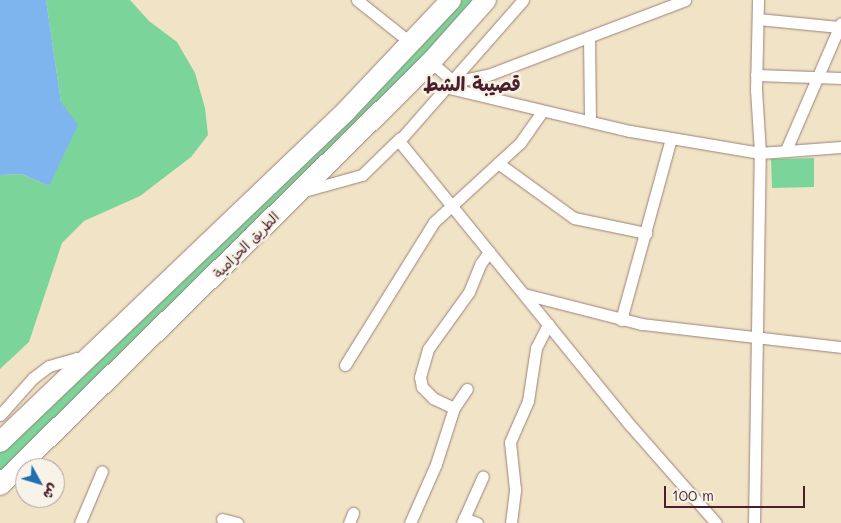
<!DOCTYPE html>
<html>
<head>
<meta charset="utf-8">
<style>
	body { margin:0 }
	#map { position:relative; width:841px; height:523px; overflow:hidden; background:#f0e3c6; font-family:Mali,"Playpen Sans Arabic",sans-serif }
	div>[style] { position:absolute }
	.green>* { inset:0; background:#7bd59b }
	.water>* { inset:0; background:#7fb5ee }
	.roads { filter:drop-shadow(0 0 1px #9d8178) drop-shadow(0 0 1px #9d8178) }
	.street>* { height:11px; margin:-5.5px; padding:0 5.5px; transform-origin:5.5px; border-radius:5.5px; background:#fff }
	.highway>* { height:20px; margin:-10px; padding:0 10px; transform-origin:10px; border-radius:10px; background:#fff }
	span { translate:-50% -50%; white-space:nowrap; text-align:center; line-height:1.15; -webkit-text-stroke:5px #f7f3e8; paint-order:stroke }
	.street-label { font-size:14px; color:#4a1f2b }
	.district-label { font-size:19px; color:#4a1f2b; font-weight:700 }
	.north { position:absolute; left:15px; top:458px; width:50px; height:50px; box-sizing:border-box; background:#f7f3e8; border:1px solid #b29e9c; border-radius:50%; rotate:129deg; font-size:14px; font-weight:700; line-height:20px; text-align:center; color:#4a1f2b }
	.north::after { content:''; display:block; margin:auto; width:18px; height:22px; background:#1f6fb2; clip-path:polygon(50% 0,100% 100%,50% 72%,0 100%) }
	.scale { position:absolute; left:664px; top:486px; width:141px; height:22px; box-sizing:border-box; border:2px solid #4a1f2b; border-top:0; padding-left:6px; font-size:15px; line-height:18px; white-space:nowrap; color:#4a1f2b; -webkit-text-stroke:4px #f7f3e8; paint-order:stroke }
</style>
</head>
<body>
<div id="map">
	<div class="green">
		<i style="clip-path:polygon(46px 0,130px 0,149px 21px,177px 42px,195px 73px,205px 108px,208px 135px,191px 157px,140px 196px,84px 221px,62px 243px,29px 342px,0 369px,0 175px,22px 174px,49px 186px,61px 102px)"></i>
		<i style="clip-path:polygon(457px 0,479px 0,0 475px,0 451px)"></i>
		<i style="clip-path:polygon(814px 158px,814px 187px,772px 188px,771px 159px)"></i>
	</div>
	<div class="water">
		<i style="clip-path:polygon(0 0,46px 0,61px 102px,78px 125px,49px 186px,22px 174px,0 175px)"></i>
	</div>
	<div class="roads">
		<div class="street">
			<i style="left:357px;top:0;width:69px;rotate:38.5deg"></i>
			<i style="left:523px;top:0;width:188px;rotate:131.3deg"></i>
			<i style="left:399px;top:141px;width:366px;rotate:50.9deg"></i>
			<i style="left:630px;top:425px;width:130px;rotate:48.7deg"></i>
			<i style="left:758px;top:19px;width:81px;rotate:5.6deg"></i>
			<i style="left:589px;top:37px;width:84px;rotate:89.3deg"></i>
			<i style="left:431px;top:62px;width:30px;rotate:41deg"></i>
			<i style="left:454px;top:82px;width:35px;rotate:-12deg"></i>
			<i style="left:488px;top:75px;width:211px;rotate:-20.8deg"></i>
			<i style="left:756px;top:75px;width:85px;rotate:2deg"></i>
			<i style="left:449px;top:88px;width:186px;rotate:13.4deg"></i>
			<i style="left:630px;top:131px;width:132px;rotate:9.6deg"></i>
			<i style="left:760px;top:153px;width:81px;rotate:-4.2deg"></i>
			<i style="left:786px;top:150px;width:138px;rotate:-66.6deg"></i>
			<i style="left:498px;top:163px;width:94px;rotate:35.9deg"></i>
			<i style="left:574px;top:218px;width:74px;rotate:11.8deg"></i>
			<i style="left:304px;top:191px;width:60px;rotate:-15.4deg"></i>
			<i style="left:362px;top:175px;width:53px;rotate:-44.2deg"></i>
			<i style="left:524px;top:294px;width:122px;rotate:14.3deg"></i>
			<i style="left:642px;top:324px;width:200px;rotate:6.6deg"></i>
			<i style="left:621px;top:320px;width:188px;rotate:-74.6deg"></i>
			<i style="left:345px;top:365px;width:168px;rotate:-58.1deg"></i>
			<i style="left:434px;top:222px;width:117px;rotate:-42.6deg"></i>
			<i style="left:520px;top:143px;width:39px;rotate:-55deg"></i>
			<i style="left:454px;top:408px;width:23px;rotate:-155deg"></i>
			<i style="left:433px;top:398px;width:16px;rotate:-135deg"></i>
			<i style="left:422px;top:387px;width:10px;rotate:-101deg"></i>
			<i style="left:420px;top:377px;width:29px;rotate:-74deg"></i>
			<i style="left:428px;top:349px;width:70px;rotate:-54.3deg"></i>
			<i style="left:469px;top:292px;width:31px;rotate:-68deg"></i>
			<i style="left:481px;top:263px;width:14px;rotate:-54deg"></i>
			<i style="left:0;top:415px;width:50px;rotate:-48.3deg"></i>
			<i style="left:33px;top:378px;width:20px;rotate:-37deg"></i>
			<i style="left:49px;top:366px;width:29px;rotate:-16deg"></i>
			<i style="left:77px;top:358px;width:7px;rotate:34deg"></i>
			<i style="left:464px;top:518px;width:14px;rotate:21deg"></i>
			<i style="left:222px;top:519px;width:16px;rotate:15deg"></i>
			<i style="left:80px;top:523px;width:56px;rotate:-67.1deg"></i>
			<i style="left:349px;top:523px;width:11px;rotate:-68deg"></i>
			<i style="left:410px;top:523px;width:64px;rotate:-66.2deg"></i>
			<i style="left:436px;top:464px;width:59px;rotate:-72.2deg"></i>
			<i style="left:454px;top:408px;width:23px;rotate:-56deg"></i>
			<i style="left:462px;top:523px;width:51px;rotate:-65.9deg"></i>
			<i style="left:511px;top:523px;width:34px;rotate:-83deg"></i>
			<i style="left:515px;top:489px;width:47px;rotate:-96.1deg"></i>
			<i style="left:510px;top:442px;width:45px;rotate:-66.3deg"></i>
			<i style="left:528px;top:401px;width:54px;rotate:-81.4deg"></i>
			<i style="left:536px;top:348px;width:27px;rotate:-63deg"></i>
			<i style="left:754px;top:523px;width:370px;rotate:-89.1deg"></i>
			<i style="left:760px;top:153px;width:63px;rotate:-93.6deg"></i>
			<i style="left:756px;top:90px;width:90px;rotate:-88.7deg"></i>
		</div>
		<div class="highway">
			<i style="left:0;top:442px;width:479px;rotate:-43.7deg"></i>
			<i style="left:346px;top:111px;width:153px;rotate:-46.6deg"></i>
			<i style="left:0;top:485px;width:604px;rotate:-44.46deg"></i>
			<i style="left:431px;top:62px;width:83px;rotate:-48.4deg"></i>
		</div>
	</div>
	<div class="street-label">
		<span style="left:246px;top:245px;rotate:-45deg">الطريق الحزامية</span>
	</div>
	<div class="district-label">
		<span style="left:472px;top:84px">قصيبة الشط</span>
	</div>
	<div class="north">ش</div>
	<div class="scale">100 m</div>
</div>
</body>
</html>
